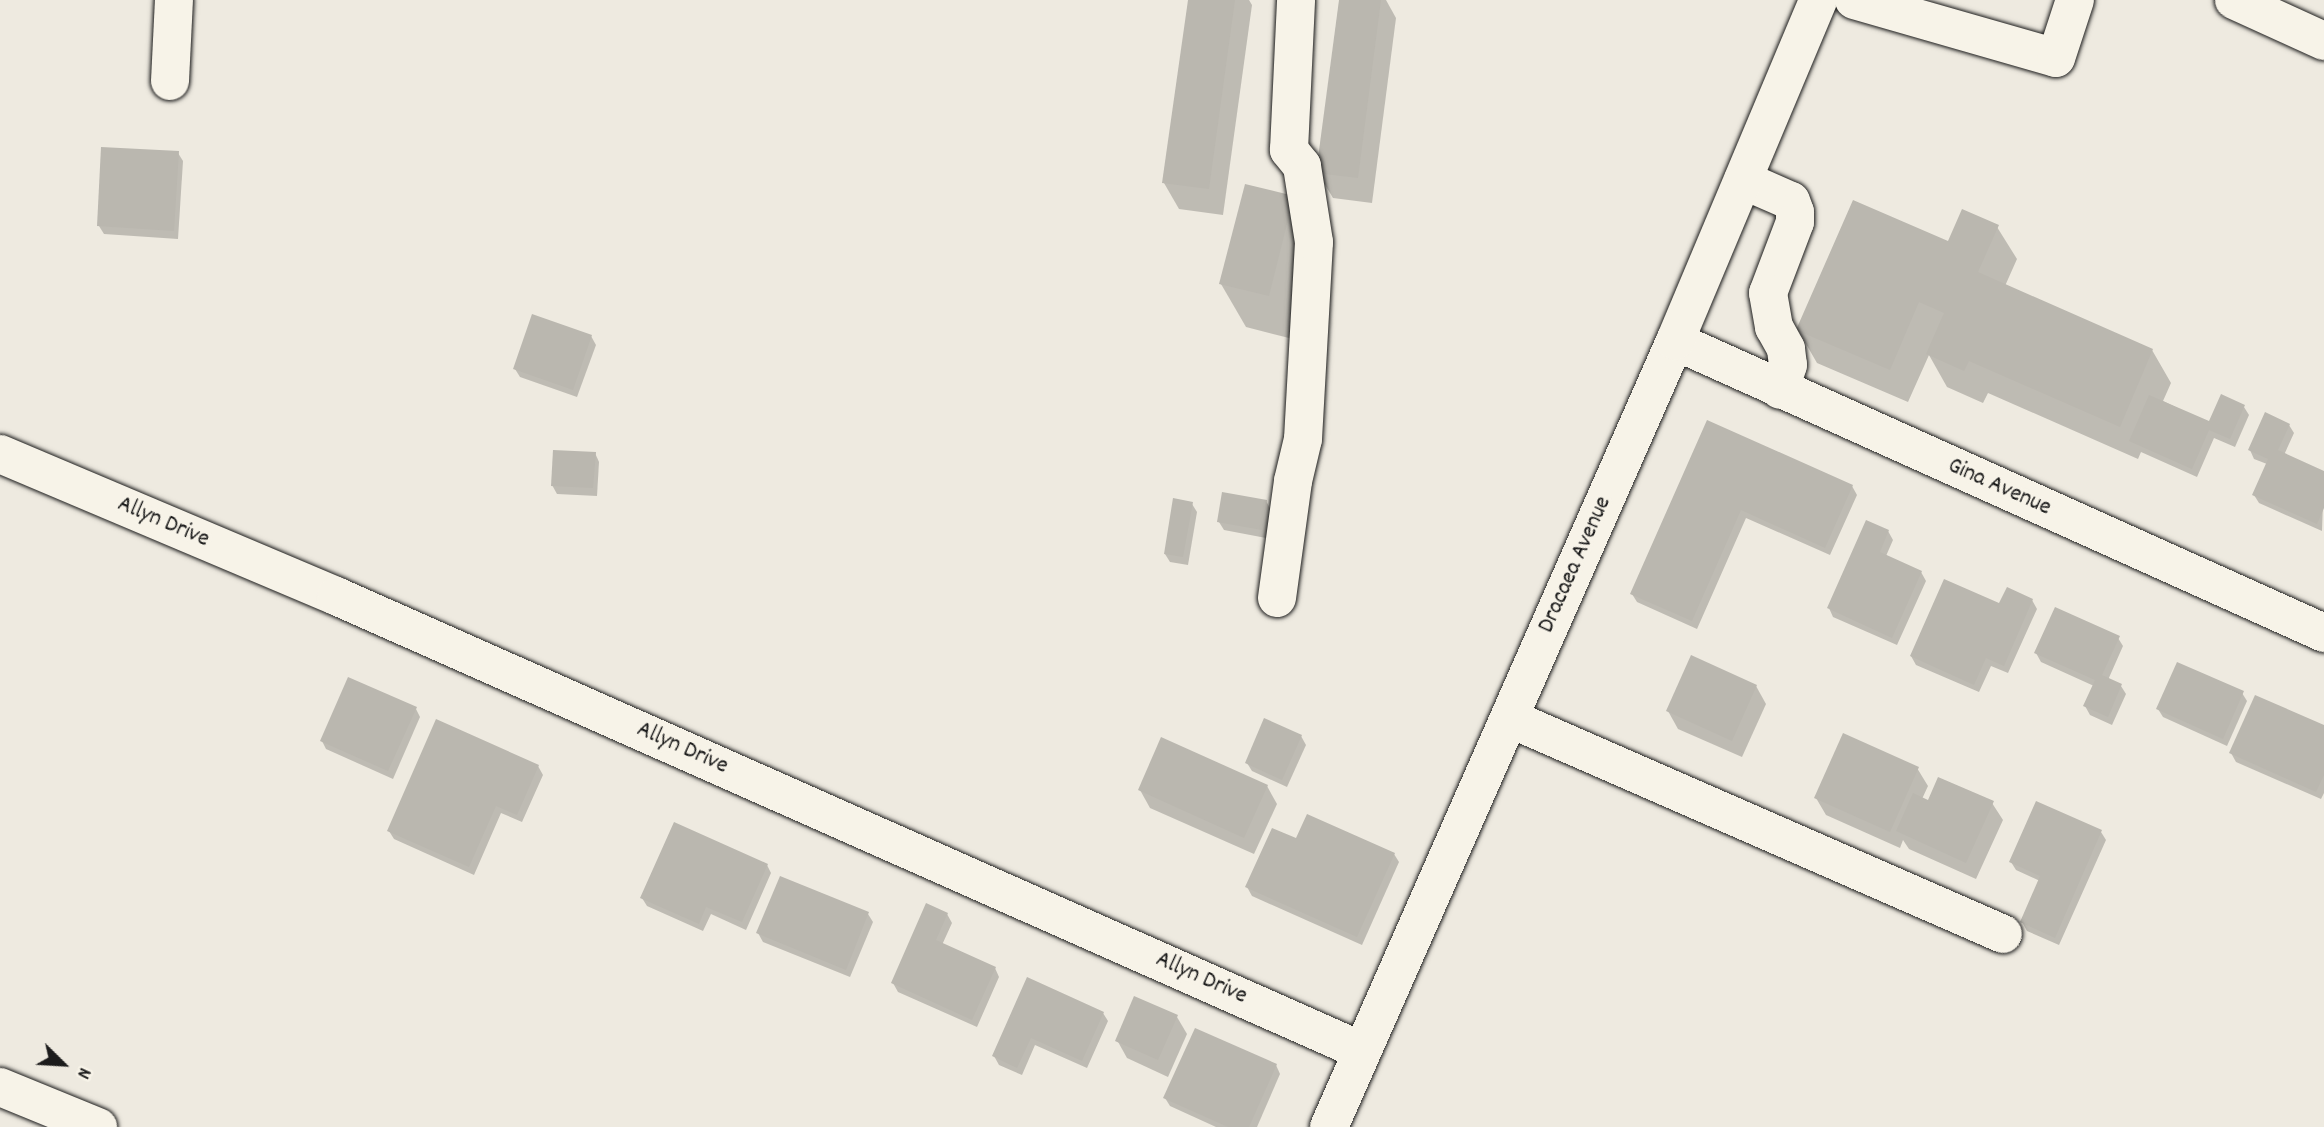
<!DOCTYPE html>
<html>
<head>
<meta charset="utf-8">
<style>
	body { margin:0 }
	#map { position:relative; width:2324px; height:1127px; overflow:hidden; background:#eeeae0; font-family:Dekko,sans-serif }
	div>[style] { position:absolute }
	.shadow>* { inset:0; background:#0003 }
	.building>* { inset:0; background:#bab7af }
	.roads { filter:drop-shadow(0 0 2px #1c1c1c) drop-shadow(0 0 2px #1c1c1c) }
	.minor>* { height:38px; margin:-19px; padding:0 19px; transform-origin:19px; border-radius:19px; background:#f7f3e8 }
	span { translate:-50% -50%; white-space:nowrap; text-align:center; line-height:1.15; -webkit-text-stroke:7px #f7f3e8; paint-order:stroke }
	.street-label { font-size:24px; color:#1c1c1c }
	.north { position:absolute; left:28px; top:1029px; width:70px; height:70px; -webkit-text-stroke:5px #f7f3e8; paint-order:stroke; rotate:114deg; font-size:19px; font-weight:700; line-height:28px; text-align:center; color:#1c1c1c }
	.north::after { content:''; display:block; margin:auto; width:24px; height:32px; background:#1c1c1c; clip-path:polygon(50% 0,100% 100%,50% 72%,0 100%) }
</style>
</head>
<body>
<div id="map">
	<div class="shadow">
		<i style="clip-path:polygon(1190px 0,1249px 0,1252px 5px,1223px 215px,1179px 209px,1164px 183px)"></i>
		<i style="clip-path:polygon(1341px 0,1386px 0,1396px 18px,1372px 203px,1333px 198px,1318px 173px)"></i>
		<i style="clip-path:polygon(178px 153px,183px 161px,178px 239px,104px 234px,99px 226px)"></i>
		<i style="clip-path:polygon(1293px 198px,1318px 241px,1293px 339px,1246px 327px,1221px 284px)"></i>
		<i style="clip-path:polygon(1997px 227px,2017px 259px,2005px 286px,2152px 350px,2171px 383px,2163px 401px,2210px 424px,2244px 407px,2249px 415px,2235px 447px,2214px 438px,2197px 477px,2141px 452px,2138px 459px,1988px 393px,1983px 403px,1947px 387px,1929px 355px,1908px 402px,1817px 363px,1798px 330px,1949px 243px)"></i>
		<i style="clip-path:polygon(591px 336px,596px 345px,577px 397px,520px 377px,515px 369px)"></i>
		<i style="clip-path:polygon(1708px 422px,1852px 486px,1857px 495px,1830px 555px,1746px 518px,1697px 629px,1637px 602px,1632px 594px)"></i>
		<i style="clip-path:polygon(2289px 425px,2294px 433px,2284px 455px,2324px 473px,2322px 531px,2259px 503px,2254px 495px,2267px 464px,2254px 459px,2250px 450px)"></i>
		<i style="clip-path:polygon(595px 453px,599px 462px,597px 496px,557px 494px,552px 485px)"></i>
		<i style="clip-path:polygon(1266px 501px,1271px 510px,1266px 538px,1224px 530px,1219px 522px)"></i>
		<i style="clip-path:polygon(1192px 504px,1197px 512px,1188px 565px,1170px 562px,1165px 554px)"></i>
		<i style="clip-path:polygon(1888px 531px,1893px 540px,1886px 556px,1921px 572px,1926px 581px,1897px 645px,1833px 617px,1829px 608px)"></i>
		<i style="clip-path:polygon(2032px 600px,2037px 609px,2008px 673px,1991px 666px,1979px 692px,1916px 665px,1911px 656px,2000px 606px)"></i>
		<i style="clip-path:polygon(2118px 638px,2123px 646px,2108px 680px,2121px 686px,2126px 694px,2112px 725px,2090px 715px,2085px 706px,2094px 686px,2041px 662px,2036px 653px)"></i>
		<i style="clip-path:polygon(1756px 686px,1766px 704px,1742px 757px,1678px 729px,1668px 711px)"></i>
		<i style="clip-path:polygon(2242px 693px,2247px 701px,2227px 746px,2163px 717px,2158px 709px)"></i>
		<i style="clip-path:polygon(416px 709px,420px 717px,393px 779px,326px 749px,322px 741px)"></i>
		<i style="clip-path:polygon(2324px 727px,2324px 793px,2321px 799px,2236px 762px,2231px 753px)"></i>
		<i style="clip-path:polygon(1301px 736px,1306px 745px,1287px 787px,1252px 771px,1247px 763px)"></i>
		<i style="clip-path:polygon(538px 766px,543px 775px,522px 822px,501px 813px,474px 875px,394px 839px,389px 831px)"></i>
		<i style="clip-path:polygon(1917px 768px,1928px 786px,1922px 799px,1929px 802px,1992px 803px,2003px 820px,1976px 879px,1909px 849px,1903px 840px,1900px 848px,1826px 815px,1816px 798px)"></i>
		<i style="clip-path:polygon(1267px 786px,1277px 804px,1254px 854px,1150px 808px,1140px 790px)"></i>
		<i style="clip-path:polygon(2101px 832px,2106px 840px,2059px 945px,2027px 931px,2022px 922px,2040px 881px,2016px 870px,2011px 862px)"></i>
		<i style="clip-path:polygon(1297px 841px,1394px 854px,1399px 862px,1362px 945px,1252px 896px,1247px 887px)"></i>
		<i style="clip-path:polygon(767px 865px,771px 873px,746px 930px,711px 914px,703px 931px,647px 906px,642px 898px)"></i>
		<i style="clip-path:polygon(868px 914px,873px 922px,850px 977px,763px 942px,758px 933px)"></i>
		<i style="clip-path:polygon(947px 914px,952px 923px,942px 945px,995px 968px,999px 977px,977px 1027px,898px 992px,893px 983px)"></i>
		<i style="clip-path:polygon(1028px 979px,1103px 1013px,1108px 1021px,1087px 1068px,1035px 1045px,1022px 1075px,999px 1065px,994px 1056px)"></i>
		<i style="clip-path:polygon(1177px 1017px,1187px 1034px,1168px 1077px,1127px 1058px,1117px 1040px)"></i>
		<i style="clip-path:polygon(1276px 1065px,1280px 1074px,1257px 1127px,1216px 1127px,1170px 1106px,1165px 1098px)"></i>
	</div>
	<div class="building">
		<i style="clip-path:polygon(1188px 0,1235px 0,1209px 189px,1162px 183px)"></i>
		<i style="clip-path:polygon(1339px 0,1381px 0,1358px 178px,1316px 173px)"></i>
		<i style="clip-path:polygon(101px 147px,179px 151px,174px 231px,97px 226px)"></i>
		<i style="clip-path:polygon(1245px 184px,1294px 196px,1269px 296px,1219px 284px)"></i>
		<i style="clip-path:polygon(1853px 200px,1948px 241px,1962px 209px,1999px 225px,1978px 272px,2153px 349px,2120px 427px,1969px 361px,1964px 371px,1926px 354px,1944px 313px,1919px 302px,1890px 370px,1796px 330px)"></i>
		<i style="clip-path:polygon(532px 314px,592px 335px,573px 390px,513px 369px)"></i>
		<i style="clip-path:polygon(2221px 394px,2245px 405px,2230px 439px,2209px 430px,2192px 469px,2129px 441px,2149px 395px,2209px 421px)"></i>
		<i style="clip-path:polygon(2265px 412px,2290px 424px,2278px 450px,2324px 471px,2324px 508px,2317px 524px,2252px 495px,2268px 459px,2248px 450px)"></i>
		<i style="clip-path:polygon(1707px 420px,1853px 485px,1825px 548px,1741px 510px,1692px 621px,1630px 594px)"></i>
		<i style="clip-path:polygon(553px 450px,596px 452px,593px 488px,551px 486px)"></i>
		<i style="clip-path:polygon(1222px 492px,1267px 500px,1262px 530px,1217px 522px)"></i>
		<i style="clip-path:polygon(1173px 498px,1193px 502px,1183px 557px,1164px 554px)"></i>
		<i style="clip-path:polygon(1866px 520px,1889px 530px,1880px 552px,1922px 571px,1892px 638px,1827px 608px)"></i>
		<i style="clip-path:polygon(1944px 579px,1999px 603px,2007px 587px,2033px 599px,2004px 666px,1986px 658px,1974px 685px,1910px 656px)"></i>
		<i style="clip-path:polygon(2055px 607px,2120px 636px,2102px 675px,2122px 684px,2108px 717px,2083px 706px,2095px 680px,2034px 653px)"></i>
		<i style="clip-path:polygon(1691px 655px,1757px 685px,1732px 741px,1666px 711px)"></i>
		<i style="clip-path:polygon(2177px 662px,2244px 691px,2223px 739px,2156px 709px)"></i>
		<i style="clip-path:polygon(348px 677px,417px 707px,388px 771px,320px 741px)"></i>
		<i style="clip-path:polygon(2255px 695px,2324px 725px,2324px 775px,2316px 792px,2229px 753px)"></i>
		<i style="clip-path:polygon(1264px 718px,1302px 735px,1282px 780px,1245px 763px)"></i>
		<i style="clip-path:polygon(436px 719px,539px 765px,517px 815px,496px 806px,469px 867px,387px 831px)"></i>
		<i style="clip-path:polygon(1843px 733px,1919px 767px,1890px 832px,1814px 798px)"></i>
		<i style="clip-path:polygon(1161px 737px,1268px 785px,1244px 838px,1138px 790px)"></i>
		<i style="clip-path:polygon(1938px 777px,1994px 801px,1966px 863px,1896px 831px,1913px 793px,1928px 800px)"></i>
		<i style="clip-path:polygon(2036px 801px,2102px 830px,2055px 938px,2020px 922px,2040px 876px,2009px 862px)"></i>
		<i style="clip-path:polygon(1307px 814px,1395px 853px,1357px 937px,1245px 887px,1272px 828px,1296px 838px)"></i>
		<i style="clip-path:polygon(674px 822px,768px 864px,742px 922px,706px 907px,699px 924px,640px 898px)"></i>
		<i style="clip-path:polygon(780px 876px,869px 912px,846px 970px,756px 933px)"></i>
		<i style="clip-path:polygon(926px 903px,948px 913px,936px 940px,996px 967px,972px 1020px,891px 983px)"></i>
		<i style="clip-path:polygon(1027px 977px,1104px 1012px,1082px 1061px,1031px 1038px,1017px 1068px,992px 1056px)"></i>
		<i style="clip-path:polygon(1134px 996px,1178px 1015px,1158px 1060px,1115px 1041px)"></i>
		<i style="clip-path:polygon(1195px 1028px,1277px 1064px,1249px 1127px,1228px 1127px,1163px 1098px)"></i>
	</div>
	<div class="roads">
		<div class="minor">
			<i style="left:1854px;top:0;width:210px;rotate:16deg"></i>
			<i style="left:2056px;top:58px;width:61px;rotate:-71.9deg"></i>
			<i style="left:2234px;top:0;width:99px;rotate:24.5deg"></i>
			<i style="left:170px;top:81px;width:81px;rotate:-87.2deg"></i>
			<i style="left:1743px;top:180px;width:52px;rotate:23.6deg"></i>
			<i style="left:1791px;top:201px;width:12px;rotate:70deg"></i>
			<i style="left:1795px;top:212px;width:10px;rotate:90deg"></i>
			<i style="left:1795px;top:222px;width:76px;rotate:110.8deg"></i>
			<i style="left:1768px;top:293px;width:35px;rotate:80deg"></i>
			<i style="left:1774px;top:327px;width:25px;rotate:61deg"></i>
			<i style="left:1786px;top:349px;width:16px;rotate:83deg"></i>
			<i style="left:1788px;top:365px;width:26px;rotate:108deg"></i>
			<i style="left:1675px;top:341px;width:712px;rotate:24.22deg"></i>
			<i style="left:0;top:454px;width:365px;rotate:22.9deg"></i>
			<i style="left:336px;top:596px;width:1122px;rotate:23.92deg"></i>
			<i style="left:1277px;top:598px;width:118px;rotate:-82.2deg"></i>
			<i style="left:1293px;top:481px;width:43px;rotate:-76.6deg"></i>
			<i style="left:1303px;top:439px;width:197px;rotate:-86.8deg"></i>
			<i style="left:1314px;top:242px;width:77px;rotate:-99deg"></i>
			<i style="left:1302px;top:166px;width:21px;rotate:-129deg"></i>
			<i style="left:1289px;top:150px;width:150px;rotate:-87.3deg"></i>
			<i style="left:1509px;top:718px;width:539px;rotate:23.62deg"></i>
			<i style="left:0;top:1087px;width:106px;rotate:22.2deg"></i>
			<i style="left:1329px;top:1127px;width:859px;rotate:-66.24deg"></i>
			<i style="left:1675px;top:341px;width:370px;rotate:-67.2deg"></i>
		</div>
	</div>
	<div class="street-label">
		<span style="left:1999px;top:488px;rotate:24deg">Gina Avenue</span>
		<span style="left:163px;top:523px;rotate:23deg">Allyn Drive</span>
		<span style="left:1576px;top:565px;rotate:-66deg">Dracaea Avenue</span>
		<span style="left:682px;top:749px;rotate:24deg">Allyn Drive</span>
		<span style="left:1201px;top:979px;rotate:24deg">Allyn Drive</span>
	</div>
	<div class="north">N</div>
</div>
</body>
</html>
